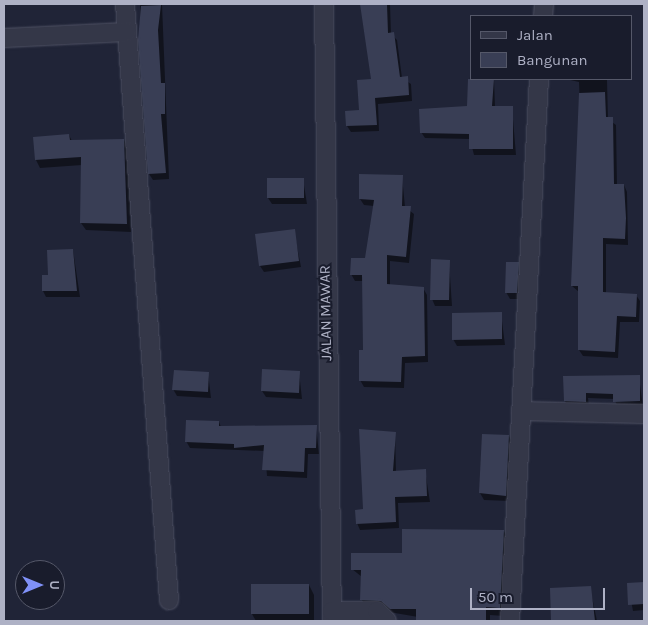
<!DOCTYPE html>
<html>
<head>
<meta charset="utf-8">
<style>
	body { margin:0 }
	#map { position:relative; width:648px; height:625px; overflow:hidden; background:#202437; font-family:Karla,sans-serif }
	div>[style] { position:absolute }
	.shadow>* { inset:0; background:#0007 }
	.building>* { inset:0; background:#393e55 }
	.roads { filter:drop-shadow(0 0 1px #4e5163) drop-shadow(0 0 1px #4e5163) }
	.minor>* { height:18px; margin:-9px; padding:0 9px; transform-origin:9px; border-radius:9px; background:#343748 }
	span { translate:-50% -50%; white-space:nowrap; text-align:center; line-height:1.15; -webkit-text-stroke:4px #191c2c; paint-order:stroke }
	.street-label { font-size:15px; color:#aeb1c5 }
	.frame { position:absolute; inset:0; border:5px solid #aeb1c5; pointer-events:none }
	.legend { position:absolute; left:470px; top:15px; width:162px; height:65px; box-sizing:border-box; background:#191c2c; border:1px solid #555869; margin:0; padding:6px 9px; list-style:none; font-size:15px; color:#aeb1c5 }
	.legend li { display:flex; align-items:center; gap:10px; height:25px }
	.legend b { width:25px; border:1px solid #555869 }
	.north { position:absolute; left:15px; top:560px; width:50px; height:50px; box-sizing:border-box; background:#191c2c; border:1px solid #555869; border-radius:50%; rotate:90deg; font-size:14px; font-weight:700; line-height:20px; text-align:center; color:#aeb1c5 }
	.north::after { content:''; display:block; margin:auto; width:18px; height:22px; background:#8091f8; clip-path:polygon(50% 0,100% 100%,50% 72%,0 100%) }
	.scale { position:absolute; left:470px; top:588px; width:135px; height:22px; box-sizing:border-box; border:2px solid #aeb1c5; border-top:0; padding-left:6px; font-size:15px; line-height:18px; white-space:nowrap; color:#aeb1c5; -webkit-text-stroke:4px #191c2c; paint-order:stroke }
</style>
</head>
<body>
<div id="map">
	<div class="shadow">
		<i style="clip-path:polygon(140px 4px,162px 4px,169px 179px,153px 180px,149px 174px)"></i>
		<i style="clip-path:polygon(361px 4px,390px 4px,391px 34px,397px 40px,402px 78px,411px 84px,412px 101px,378px 104px,379px 131px,351px 132px,347px 126px,361px 111px,372px 80px)"></i>
		<i style="clip-path:polygon(470px 76px,494px 79px,495px 107px,512px 107px,516px 155px,474px 155px,470px 139px,425px 138px,421px 132px,468px 107px)"></i>
		<i style="clip-path:polygon(566px 79px,619px 79px,607px 80px,608px 119px,616px 125px,617px 186px,624px 185px,627px 192px,628px 245px,606px 244px,606px 294px,636px 295px,640px 301px,639px 322px,620px 322px,618px 358px,583px 356px,579px 350px,579px 292px,572px 286px,581px 139px,579px 82px)"></i>
		<i style="clip-path:polygon(69px 135px,72px 141px,124px 140px,128px 148px,131px 232px,86px 230px,81px 223px,82px 165px,40px 168px,36px 160px)"></i>
		<i style="clip-path:polygon(402px 176px,405px 207px,414px 214px,409px 263px,390px 261px,390px 286px,423px 288px,427px 295px,428px 362px,405px 363px,404px 388px,364px 387px,360px 380px,364px 351px,363px 281px,355px 281px,351px 274px,366px 260px,374px 206px,364px 205px,360px 199px)"></i>
		<i style="clip-path:polygon(303px 179px,307px 204px,272px 204px,268px 198px)"></i>
		<i style="clip-path:polygon(294px 231px,301px 267px,264px 272px,260px 266px)"></i>
		<i style="clip-path:polygon(73px 250px,80px 297px,46px 297px,43px 291px,49px 277px)"></i>
		<i style="clip-path:polygon(449px 261px,452px 306px,435px 306px,432px 299px)"></i>
		<i style="clip-path:polygon(518px 263px,520px 299px,510px 299px,506px 292px)"></i>
		<i style="clip-path:polygon(501px 313px,505px 345px,457px 346px,453px 339px)"></i>
		<i style="clip-path:polygon(299px 372px,302px 399px,266px 397px,262px 391px)"></i>
		<i style="clip-path:polygon(208px 373px,211px 398px,177px 396px,173px 389px)"></i>
		<i style="clip-path:polygon(639px 377px,643px 407px,618px 407px,614px 399px,588px 398px,589px 407px,568px 407px,565px 401px,565px 378px)"></i>
		<i style="clip-path:polygon(219px 422px,221px 427px,316px 426px,319px 454px,308px 454px,307px 478px,267px 476px,265px 451px,190px 448px,186px 441px)"></i>
		<i style="clip-path:polygon(395px 433px,396px 472px,425px 470px,430px 502px,398px 503px,399px 528px,360px 530px,357px 523px)"></i>
		<i style="clip-path:polygon(483px 436px,509px 436px,512px 442px,509px 501px,484px 500px,480px 493px)"></i>
		<i style="clip-path:polygon(504px 531px,508px 539px,504px 616px,490px 615px,490px 621px,418px 621px,418px 617px,366px 608px,362px 600px,362px 577px,352px 569px)"></i>
		<i style="clip-path:polygon(644px 583px,644px 610px,633px 611px,628px 584px)"></i>
		<i style="clip-path:polygon(309px 585px,314px 595px,314px 621px,256px 621px,252px 614px)"></i>
		<i style="clip-path:polygon(590px 587px,597px 621px,551px 621px,551px 589px)"></i>
	</div>
	<div class="building">
		<i style="clip-path:polygon(360px 4px,387px 4px,388px 33px,394px 32px,400px 77px,408px 76px,409px 95px,375px 98px,377px 125px,346px 126px,345px 111px,359px 110px,357px 80px,371px 79px)"></i>
		<i style="clip-path:polygon(161px 5px,158px 30px,161px 83px,165px 83px,165px 114px,161px 114px,166px 173px,148px 174px,138px 40px,141px 6px)"></i>
		<i style="clip-path:polygon(468px 79px,494px 79px,492px 106px,513px 106px,513px 149px,469px 149px,469px 134px,420px 133px,419px 109px,467px 106px)"></i>
		<i style="clip-path:polygon(605px 92px,606px 117px,613px 117px,614px 184px,624px 184px,626px 218px,625px 239px,603px 238px,603px 292px,637px 294px,636px 317px,617px 316px,615px 352px,578px 350px,578px 286px,571px 286px,579px 93px)"></i>
		<i style="clip-path:polygon(69px 134px,70px 140px,124px 139px,127px 224px,80px 223px,81px 157px,35px 160px,33px 137px)"></i>
		<i style="clip-path:polygon(359px 174px,403px 175px,402px 206px,411px 206px,406px 257px,387px 255px,387px 284px,424px 287px,425px 356px,402px 357px,401px 382px,359px 381px,359px 350px,363px 350px,362px 275px,350px 275px,351px 258px,365px 258px,374px 200px,359px 199px)"></i>
		<i style="clip-path:polygon(267px 178px,304px 178px,304px 198px,267px 198px)"></i>
		<i style="clip-path:polygon(295px 229px,299px 261px,259px 266px,255px 234px)"></i>
		<i style="clip-path:polygon(73px 249px,77px 291px,42px 291px,42px 275px,48px 275px,47px 250px)"></i>
		<i style="clip-path:polygon(431px 259px,450px 260px,449px 300px,430px 300px)"></i>
		<i style="clip-path:polygon(506px 262px,519px 262px,517px 293px,505px 293px)"></i>
		<i style="clip-path:polygon(502px 312px,502px 339px,452px 340px,452px 313px)"></i>
		<i style="clip-path:polygon(262px 369px,300px 371px,299px 393px,261px 391px)"></i>
		<i style="clip-path:polygon(174px 370px,209px 372px,208px 392px,172px 390px)"></i>
		<i style="clip-path:polygon(640px 375px,640px 401px,613px 402px,613px 394px,586px 393px,586px 402px,564px 401px,563px 376px)"></i>
		<i style="clip-path:polygon(186px 420px,219px 421px,219px 426px,317px 425px,316px 448px,305px 448px,304px 472px,262px 470px,264px 445px,234px 448px,234px 444px,185px 442px)"></i>
		<i style="clip-path:polygon(359px 429px,396px 432px,393px 471px,426px 469px,427px 496px,395px 497px,396px 522px,356px 524px,355px 510px,363px 509px)"></i>
		<i style="clip-path:polygon(482px 434px,509px 435px,506px 496px,479px 493px)"></i>
		<i style="clip-path:polygon(402px 529px,504px 530px,500px 608px,486px 607px,486px 621px,416px 621px,416px 609px,390px 609px,381px 601px,360px 600px,361px 570px,351px 570px,351px 553px,402px 553px)"></i>
		<i style="clip-path:polygon(644px 582px,644px 604px,628px 605px,627px 583px)"></i>
		<i style="clip-path:polygon(251px 584px,309px 584px,309px 614px,251px 614px)"></i>
		<i style="clip-path:polygon(591px 586px,595px 621px,551px 621px,550px 588px)"></i>
	</div>
	<div class="roads">
		<div class="minor">
			<i style="left:125px;top:4px;width:598px;rotate:85.78deg"></i>
			<i style="left:324px;top:4px;width:617px;rotate:89.26deg"></i>
			<i style="left:543px;top:16px;width:12px;rotate:-85deg"></i>
			<i style="left:4px;top:38px;width:123px;rotate:-2.8deg"></i>
			<i style="left:521px;top:411px;width:123px;rotate:1.4deg"></i>
			<i style="left:332px;top:611px;width:45px"></i>
			<i style="left:377px;top:611px;width:14px;rotate:45deg"></i>
			<i style="left:510px;top:621px;width:543px;rotate:-86.94deg"></i>
		</div>
	</div>
	<div class="street-label">
		<span style="left:326px;top:313px;rotate:-91deg">JALAN MAWAR</span>
	</div>
	<div class="frame"></div>
	<ul class="legend">
	<li><b style="height:6px;background:#343748"></b>Jalan</li>
	<li><b style="height:14px;background:#393e55"></b>Bangunan</li>
	</ul>
	<div class="north">U</div>
	<div class="scale">50 m</div>
</div>
</body>
</html>
